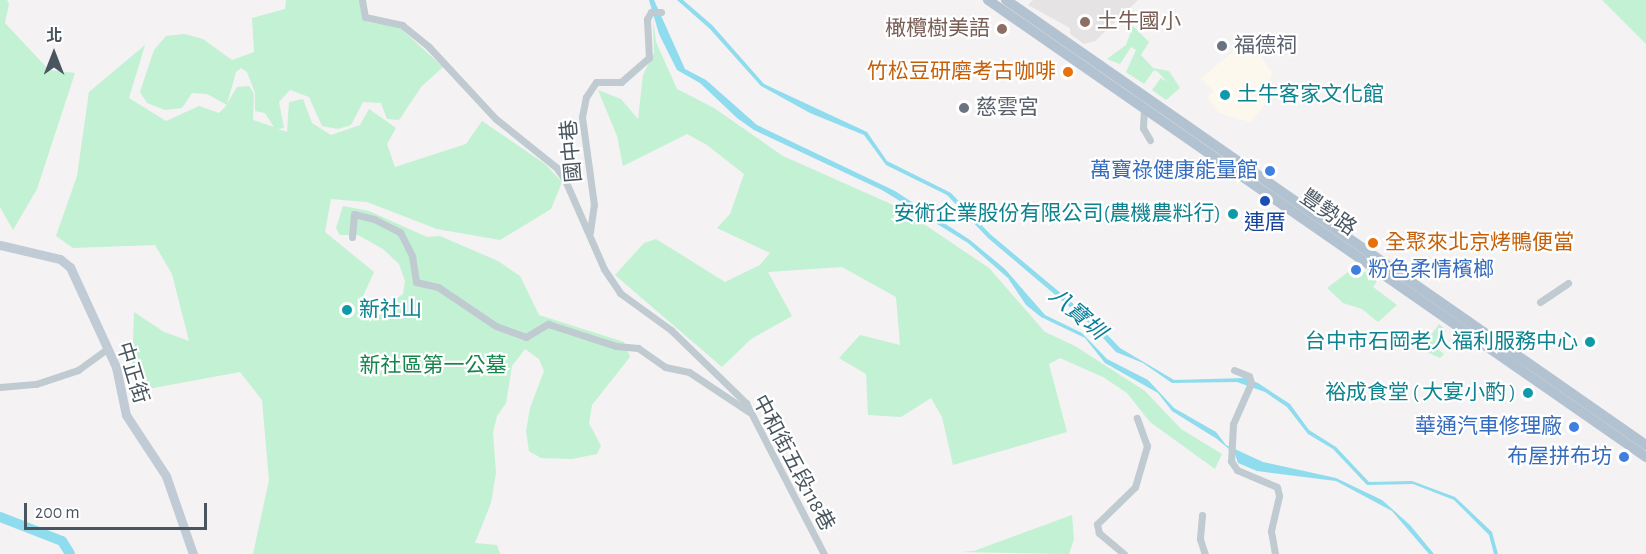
<!DOCTYPE html>
<html>
<head>
<meta charset="utf-8">
<style>
	body { margin:0 }
	#map { position:relative; width:1646px; height:554px; overflow:hidden; background:#f4f2f2; font-family:"Alegreya Sans","Noto Sans TC",sans-serif }
	div>[style] { position:absolute }
	.commercial>* { inset:0; background:#fdf8ee }
	.education>* { inset:0; background:#e5e3e4 }
	.green>* { inset:0; background:#c2f1d3 }
	.water>* { inset:0; background:#8edcee }
	.river>* { height:10px; margin:-5px; padding:0 5px; transform-origin:5px; border-radius:5px; background:#8edcee }
	.street>* { height:7px; margin:-3.5px; padding:0 3.5px; transform-origin:3.5px; border-radius:3.5px; background:#c0cad1 }
	.secondary>* { height:9px; margin:-4.5px; padding:0 4.5px; transform-origin:4.5px; border-radius:4.5px; background:#c0cbd6 }
	.primary>* { height:10px; margin:-5px; padding:0 5px; transform-origin:5px; border-radius:5px; background:#b2c2d1 }
	.dots>* { width:16px; height:16px; translate:-50% -50%; box-sizing:border-box; border:3px solid #fff; border-radius:50% }
	span { translate:-50% -50%; white-space:nowrap; text-align:center; line-height:1.15; -webkit-text-stroke:4.5px #fff; paint-order:stroke }
	.education-label { font-size:21px; color:#785e54 }
	.left { translate:0 -50%; text-align:left }
	.right { translate:-100% -50%; text-align:right }
	.worship-label { font-size:21px; color:#5b616d }
	.food-label { font-size:21px; color:#c56008 }
	.culture-label { font-size:21px; color:#0d838f }
	.street-label { font-size:21px; color:#495660 }
	.shop-label { font-size:21px; color:#366cbe }
	.transit-label { font-size:21px; color:#164399 }
	.park-label { font-size:21px; color:#16854c }
	.water-label { font-size:22px; color:#0b7f9a; font-style:italic }
	.north { position:absolute; left:24px; top:24px; width:60px; height:60px; -webkit-text-stroke:4px #fff; paint-order:stroke; rotate:0deg; font-size:16px; font-weight:700; line-height:24px; text-align:center; color:#495660 }
	.north::after { content:''; display:block; margin:auto; width:21px; height:27px; background:#495660; clip-path:polygon(50% 0,100% 100%,50% 72%,0 100%) }
	.scale { position:absolute; left:24px; top:503px; width:183px; height:27px; box-sizing:border-box; border:3px solid #495660; border-top:0; padding-left:8px; font-size:18px; line-height:21px; white-space:nowrap; color:#495660; -webkit-text-stroke:4px #fff; paint-order:stroke }
</style>
</head>
<body>
<div id="map">
	<div class="commercial">
		<i style="clip-path:polygon(1243px 44px,1261px 57px,1272px 72px,1264px 106px,1250px 122px,1219px 113px,1207px 97px,1214px 91px,1201px 78px)"></i>
	</div>
	<div class="education">
		<i style="clip-path:polygon(1033px 0,1138px 0,1095px 41px,1084px 44px,1070px 34px,1070px 28px,1028px 5px)"></i>
	</div>
	<div class="green">
		<i style="clip-path:polygon(0 0,7px 0,9px 4px,5px 23px,49px 70px,75px 73px,37px 189px,13px 230px,0 207px)"></i>
		<i style="clip-path:polygon(evenodd,286px 0,360px 0,367px 22px,399px 27px,443px 67px,421px 87px,399px 120px,387px 119px,381px 103px,363px 102px,351px 125px,338px 129px,322px 126px,309px 97px,290px 90px,279px 102px,284px 128px,278px 129px,287px 132px,289px 102px,303px 99px,312px 123px,331px 135px,360px 125px,369px 109px,396px 128px,387px 144px,395px 167px,466px 144px,482px 121px,545px 164px,562px 182px,551px 209px,500px 240px,437px 229px,367px 202px,331px 199px,325px 232px,374px 272px,360px 303px,370px 317px,403px 294px,405px 281px,399px 264px,383px 249px,358px 235px,340px 235px,336px 228px,343px 206px,369px 211px,427px 237px,440px 236px,498px 261px,520px 276px,539px 315px,624px 342px,630px 357px,592px 405px,589px 423px,601px 446px,597px 454px,572px 459px,541px 458px,529px 451px,526px 431px,530px 408px,544px 371px,539px 359px,525px 349px,512px 366px,506px 403px,497px 416px,493px 433px,496px 473px,491px 503px,475px 543px,497px 545px,500px 554px,253px 554px,269px 480px,262px 400px,240px 372px,148px 389px,132px 366px,134px 312px,164px 332px,189px 341px,172px 274px,155px 245px,73px 248px,56px 236px,77px 176px,89px 92px,145px 45px,129px 98px,166px 121px,199px 106px,219px 113px,227px 105px,207px 94px,192px 93px,182px 108px,165px 110px,147px 103px,140px 92px,154px 50px,166px 36px,185px 34px,203px 39px,232px 60px,254px 52px,252px 18px,285px 9px,286px 0,241px 68px,247px 72px,255px 93px,255px 111px,265px 113px,274px 127px,253px 120px,254px 94px,249px 86px,237px 87px,227px 104px,236px 72px,241px 68px)"></i>
		<i style="clip-path:polygon(1602px 0,1646px 0,1646px 44px)"></i>
		<i style="clip-path:polygon(653px 18px,656px 42px,677px 89px,714px 108px,783px 156px,900px 208px,989px 268px,1045px 332px,1075px 346px,1145px 391px,1181px 429px,1222px 454px,1215px 469px,1150px 422px,1127px 393px,1103px 377px,1060px 358px,1049px 364px,1067px 432px,953px 465px,942px 417px,931px 398px,901px 417px,868px 415px,866px 374px,839px 358px,860px 335px,900px 345px,896px 297px,842px 267px,768px 272px,792px 316px,751px 339px,722px 367px,615px 275px,644px 243px,656px 239px,725px 282px,760px 265px,770px 253px,717px 228px,730px 214px,744px 174px,707px 145px,687px 134px,623px 166px,617px 136px,598px 90px,621px 99px,638px 119px,643px 75px,654px 53px)"></i>
		<i style="clip-path:polygon(1133px 26px,1149px 42px,1141px 55px,1153px 68px,1169px 71px,1180px 88px,1166px 100px,1152px 90px,1161px 78px,1167px 82px,1158px 72px,1154px 70px,1144px 84px,1126px 72px,1136px 50px,1131px 47px,1120px 64px,1107px 59px,1126px 45px)"></i>
		<i style="clip-path:polygon(1352px 269px,1357px 274px,1361px 269px,1377px 281px,1373px 287px,1397px 305px,1378px 322px,1362px 309px,1343px 303px,1327px 288px)"></i>
		<i style="clip-path:polygon(1439px 324px,1446px 330px,1435px 347px,1444px 354px,1440px 358px,1421px 349px)"></i>
		<i style="clip-path:polygon(1072px 515px,1074px 539px,1069px 554px,961px 552px,974px 551px)"></i>
	</div>
	<div class="water">
		<i style="clip-path:polygon(649px 0,654px 0,685px 69px,706px 80px,757px 125px,895px 191px,970px 240px,1005px 269px,1045px 315px,1082px 333px,1107px 359px,1148px 380px,1174px 408px,1216px 432px,1226px 445px,1263px 462px,1336px 478px,1382px 500px,1410px 525px,1434px 554px,1429px 554px,1392px 511px,1336px 481px,1257px 471px,1238px 463px,1235px 454px,1217px 439px,1172px 411px,1158px 393px,1105px 363px,1085px 338px,1041px 317px,1026px 305px,1008px 278px,968px 243px,882px 190px,754px 130px,737px 118px,700px 83px,677px 70px,659px 34px)"></i>
		<i style="clip-path:polygon(677px 0,683px 0,712px 25px,764px 84px,867px 132px,887px 161px,951px 193px,990px 234px,1094px 321px,1120px 348px,1174px 380px,1246px 378px,1258px 383px,1290px 404px,1309px 430px,1336px 447px,1369px 482px,1412px 481px,1455px 497px,1492px 532px,1498px 554px,1494px 554px,1489px 535px,1454px 500px,1413px 484px,1367px 485px,1333px 449px,1308px 434px,1287px 407px,1265px 392px,1237px 382px,1172px 383px,1143px 363px,1116px 352px,1091px 325px,988px 238px,947px 195px,886px 165px,864px 135px,810px 113px,761px 86px,710px 29px)"></i>
	</div>
	<div class="river">
		<i style="left:0;top:517px;width:66px;rotate:21.2deg"></i>
		<i style="left:62px;top:541px;width:15px;rotate:58deg"></i>
	</div>
	<div class="street">
		<i style="left:362px;top:0;width:17px;rotate:80deg"></i>
		<i style="left:365px;top:17px;width:38px;rotate:12deg"></i>
		<i style="left:402px;top:25px;width:35px;rotate:39deg"></i>
		<i style="left:429px;top:47px;width:98px;rotate:47.1deg"></i>
		<i style="left:496px;top:119px;width:77px;rotate:38.7deg"></i>
		<i style="left:556px;top:167px;width:16px;rotate:55deg"></i>
		<i style="left:565px;top:180px;width:97px;rotate:66.3deg"></i>
		<i style="left:604px;top:269px;width:29px;rotate:56deg"></i>
		<i style="left:620px;top:293px;width:63px;rotate:36deg"></i>
		<i style="left:671px;top:330px;width:105px;rotate:44.2deg"></i>
		<i style="left:746px;top:403px;width:170px;rotate:62.7deg"></i>
		<i style="left:1144px;top:108px;width:20px;rotate:93deg"></i>
		<i style="left:1143px;top:128px;width:14px;rotate:60deg"></i>
		<i style="left:590px;top:232px;width:27px;rotate:-82deg"></i>
		<i style="left:594px;top:205px;width:89px;rotate:-97.8deg"></i>
		<i style="left:582px;top:117px;width:20px;rotate:-79deg"></i>
		<i style="left:586px;top:97px;width:18px;rotate:-56deg"></i>
		<i style="left:596px;top:82px;width:25px"></i>
		<i style="left:621px;top:82px;width:37px;rotate:-41deg"></i>
		<i style="left:649px;top:58px;width:39px;rotate:-93deg"></i>
		<i style="left:647px;top:19px;width:8px;rotate:-60deg"></i>
		<i style="left:651px;top:12px;width:10px"></i>
		<i style="left:352px;top:237px;width:23px;rotate:-85deg"></i>
		<i style="left:354px;top:214px;width:21px;rotate:14deg"></i>
		<i style="left:374px;top:219px;width:29px;rotate:27deg"></i>
		<i style="left:400px;top:232px;width:27px;rotate:63deg"></i>
		<i style="left:412px;top:256px;width:26px;rotate:81deg"></i>
		<i style="left:416px;top:282px;width:23px;rotate:13deg"></i>
		<i style="left:438px;top:287px;width:70px;rotate:33.9deg"></i>
		<i style="left:496px;top:326px;width:32px;rotate:20deg"></i>
		<i style="left:526px;top:337px;width:26px;rotate:-31deg"></i>
		<i style="left:548px;top:324px;width:71px;rotate:17.9deg"></i>
		<i style="left:616px;top:346px;width:22px;rotate:5deg"></i>
		<i style="left:638px;top:348px;width:33px;rotate:35deg"></i>
		<i style="left:665px;top:367px;width:25px;rotate:12deg"></i>
		<i style="left:689px;top:372px;width:72px;rotate:33.7deg"></i>
		<i style="left:1540px;top:302px;width:34px;rotate:-34deg"></i>
		<i style="left:1234px;top:370px;width:16px;rotate:22deg"></i>
		<i style="left:1249px;top:376px;width:7px;rotate:74deg"></i>
		<i style="left:1251px;top:383px;width:45px;rotate:113.7deg"></i>
		<i style="left:1233px;top:424px;width:37px;rotate:93deg"></i>
		<i style="left:1231px;top:461px;width:11px;rotate:56deg"></i>
		<i style="left:1237px;top:470px;width:43px;rotate:23deg"></i>
		<i style="left:1277px;top:487px;width:9px;rotate:77deg"></i>
		<i style="left:1279px;top:496px;width:36px;rotate:103deg"></i>
		<i style="left:1271px;top:531px;width:23px;rotate:80deg"></i>
		<i style="left:0;top:387px;width:36px;rotate:-5deg"></i>
		<i style="left:36px;top:384px;width:44px;rotate:-18.4deg"></i>
		<i style="left:78px;top:370px;width:37px;rotate:-36deg"></i>
		<i style="left:1202px;top:515px;width:24px;rotate:95deg"></i>
		<i style="left:1200px;top:539px;width:16px;rotate:72deg"></i>
		<i style="left:1124px;top:554px;width:33px;rotate:-140deg"></i>
		<i style="left:1099px;top:533px;width:9px;rotate:-103deg"></i>
		<i style="left:1097px;top:524px;width:53px;rotate:-44.2deg"></i>
		<i style="left:1135px;top:487px;width:43px;rotate:-73.7deg"></i>
		<i style="left:1147px;top:446px;width:30px;rotate:-110deg"></i>
	</div>
	<div class="secondary">
		<i style="left:0;top:245px;width:62px;rotate:13.1deg"></i>
		<i style="left:60px;top:259px;width:13px;rotate:39deg"></i>
		<i style="left:70px;top:267px;width:110px;rotate:65.3deg"></i>
		<i style="left:116px;top:367px;width:49px;rotate:78.2deg"></i>
		<i style="left:126px;top:415px;width:73px;rotate:56.7deg"></i>
		<i style="left:166px;top:476px;width:83px;rotate:70.9deg"></i>
	</div>
	<div class="primary">
		<i style="left:988px;top:0;width:801px;rotate:34.78deg"></i>
		<i style="left:1006px;top:0;width:780px;rotate:34.81deg"></i>
	</div>
	<div class="dots">
		<i style="left:1085px;top:22px;background:#8d6e63"></i>
		<i style="left:1002px;top:29px;background:#8d6e63"></i>
		<i style="left:1222px;top:46px;background:#6b7280"></i>
		<i style="left:1068px;top:72px;background:#e8710a"></i>
		<i style="left:1225px;top:95px;background:#0f9aa8"></i>
		<i style="left:964px;top:108px;background:#6b7280"></i>
		<i style="left:1270px;top:171px;background:#3f7fe0"></i>
		<i style="left:1265px;top:201px;background:#1a4fb4"></i>
		<i style="left:1233px;top:214px;background:#0f9aa8"></i>
		<i style="left:1373px;top:243px;background:#e8710a"></i>
		<i style="left:1356px;top:270px;background:#3f7fe0"></i>
		<i style="left:347px;top:310px;background:#0f9aa8"></i>
		<i style="left:1590px;top:342px;background:#0f9aa8"></i>
		<i style="left:1528px;top:393px;background:#0f9aa8"></i>
		<i style="left:1574px;top:427px;background:#3f7fe0"></i>
		<i style="left:1624px;top:457px;background:#3f7fe0"></i>
	</div>
	<div class="education-label">
		<span class="left" style="left:1097px;top:22px">土牛國小</span>
		<span class="right" style="left:990px;top:29px">橄欖樹美語</span>
	</div>
	<div class="worship-label">
		<span class="left" style="left:1234px;top:46px">福德祠</span>
		<span class="left" style="left:976px;top:108px">慈雲宮</span>
	</div>
	<div class="food-label">
		<span class="right" style="left:1056px;top:72px">竹松豆研磨考古咖啡</span>
		<span class="left" style="left:1385px;top:243px">全聚來北京烤鴨便當</span>
	</div>
	<div class="culture-label">
		<span class="left" style="left:1237px;top:95px">土牛客家文化館</span>
		<span class="right" style="left:1221px;top:214px">安術企業股份有限公司(農機農料行)</span>
		<span class="left" style="left:359px;top:310px">新社山</span>
		<span class="right" style="left:1578px;top:342px">台中市石岡老人福利服務中心</span>
		<span class="right" style="left:1516px;top:393px">裕成食堂 ( 大宴小酌 )</span>
	</div>
	<div class="street-label">
		<span style="left:572px;top:151px;rotate:-95deg">國中巷</span>
		<span style="left:1328px;top:213px;rotate:35deg">豐勢路</span>
		<span style="left:132px;top:373px;rotate:73deg">中正街</span>
		<span style="left:793px;top:463px;rotate:62deg">中和街五段118巷</span>
	</div>
	<div class="shop-label">
		<span class="right" style="left:1258px;top:171px">萬寶祿健康能量館</span>
		<span class="left" style="left:1368px;top:270px">粉色柔情檳榔</span>
		<span class="right" style="left:1562px;top:427px">華通汽車修理廠</span>
		<span class="right" style="left:1612px;top:457px">布屋拼布坊</span>
	</div>
	<div class="transit-label">
		<span style="left:1265px;top:223px">連厝</span>
	</div>
	<div class="park-label">
		<span style="left:433px;top:366px">新社區第一公墓</span>
	</div>
	<div class="water-label">
		<span style="left:1077px;top:314px;rotate:41deg">八寶圳</span>
	</div>
	<div class="north">北</div>
	<div class="scale">200 m</div>
</div>
</body>
</html>
